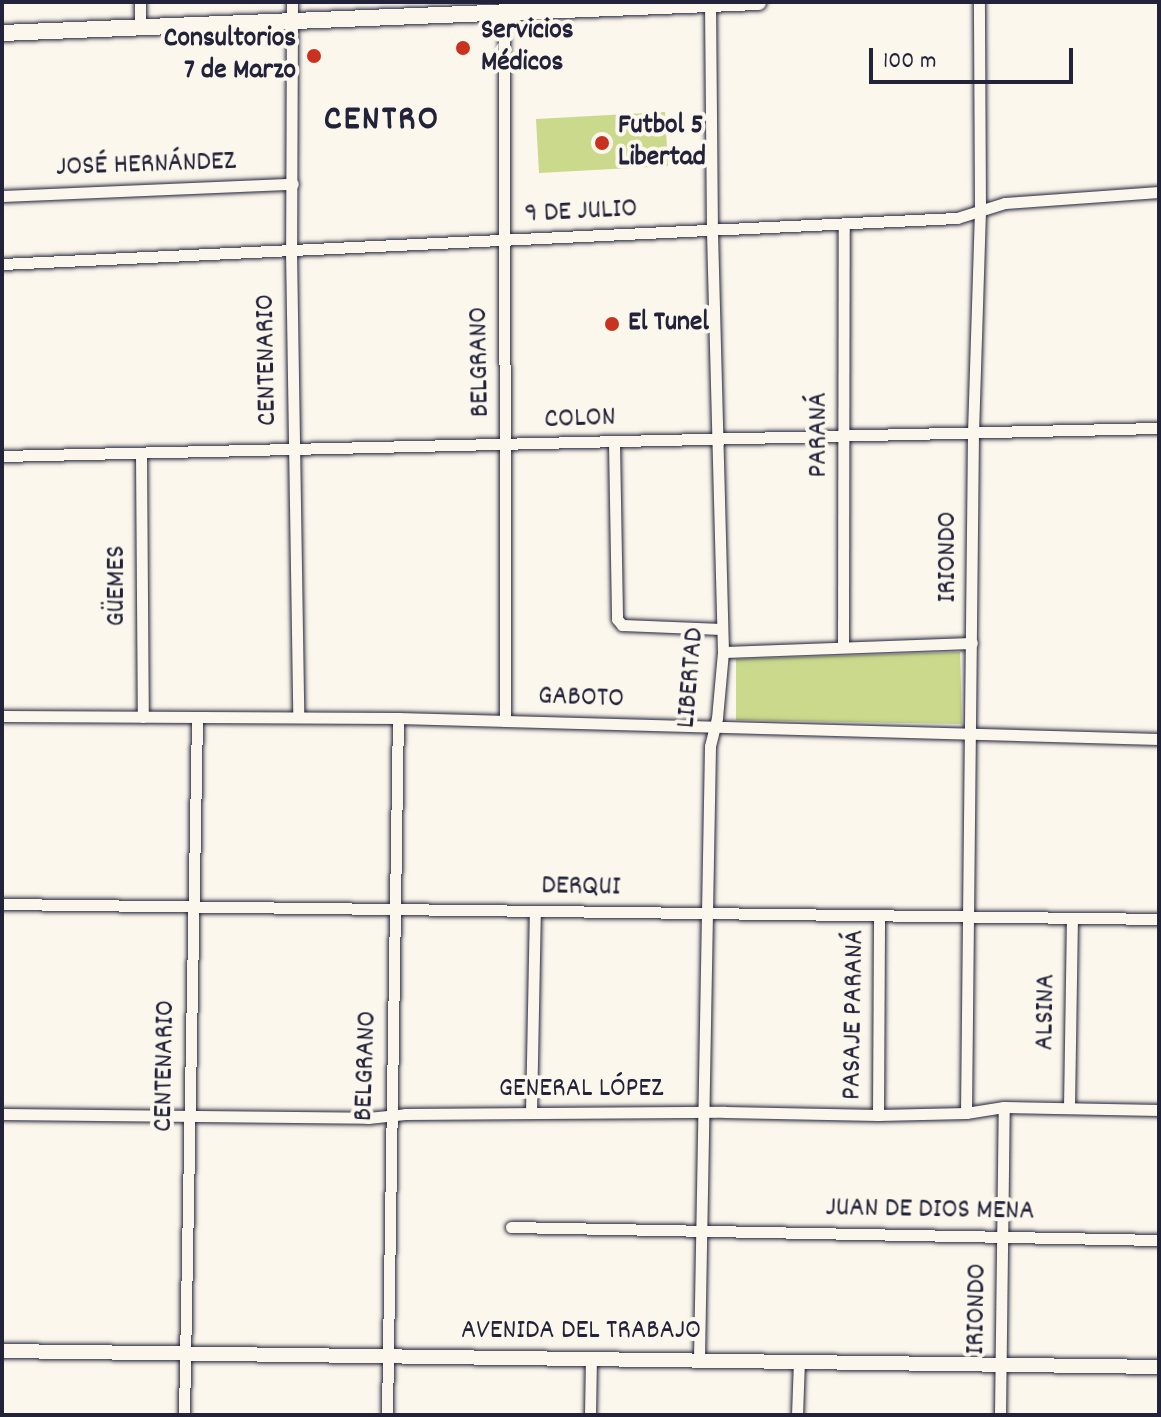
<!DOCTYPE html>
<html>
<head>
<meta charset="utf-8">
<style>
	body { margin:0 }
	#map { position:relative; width:1161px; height:1417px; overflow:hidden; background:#fbf7ec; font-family:Dekko,sans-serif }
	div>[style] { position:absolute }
	.green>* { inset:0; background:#cbd98d }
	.roads { filter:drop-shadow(0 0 2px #22223b) drop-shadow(0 0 2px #22223b) }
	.street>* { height:11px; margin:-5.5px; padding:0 5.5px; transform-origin:5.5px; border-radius:5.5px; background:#fbf7ec }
	.secondary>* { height:14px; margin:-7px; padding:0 7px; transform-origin:7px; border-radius:7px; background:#fbf7ec }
	.primary>* { height:16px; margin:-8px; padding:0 8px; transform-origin:8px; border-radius:8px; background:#fbf7ec }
	.dots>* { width:22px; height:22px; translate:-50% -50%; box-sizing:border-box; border:4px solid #fbf7ec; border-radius:50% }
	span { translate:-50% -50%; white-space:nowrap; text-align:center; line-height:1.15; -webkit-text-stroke:8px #fbf7ec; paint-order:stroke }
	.poi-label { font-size:28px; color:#22223b; font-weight:700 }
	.left { translate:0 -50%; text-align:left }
	.right { translate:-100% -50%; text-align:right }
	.street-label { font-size:28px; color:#22223b }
	.district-label { font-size:36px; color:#22223b; font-weight:700; letter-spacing:2px }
	.frame { position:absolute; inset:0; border:4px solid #22223b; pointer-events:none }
	.scale { position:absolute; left:869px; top:48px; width:204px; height:36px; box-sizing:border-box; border:4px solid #22223b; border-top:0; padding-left:10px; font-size:24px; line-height:28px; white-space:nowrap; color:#22223b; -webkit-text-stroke:6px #fbf7ec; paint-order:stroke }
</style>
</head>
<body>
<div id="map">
	<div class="green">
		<i style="clip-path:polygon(665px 112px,668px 166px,539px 173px,536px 119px)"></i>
		<i style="clip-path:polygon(960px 652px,962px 724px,736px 720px,736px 659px)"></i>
	</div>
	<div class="roads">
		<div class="street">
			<i style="left:292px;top:2px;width:248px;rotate:90.2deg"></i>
			<i style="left:291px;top:250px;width:467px;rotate:89.1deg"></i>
			<i style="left:504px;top:2px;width:719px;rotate:89.92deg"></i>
			<i style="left:140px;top:27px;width:25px;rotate:-90deg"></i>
			<i style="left:2px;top:196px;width:291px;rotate:-2.4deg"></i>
			<i style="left:2px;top:264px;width:956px;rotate:-2.76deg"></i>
			<i style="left:957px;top:218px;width:50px;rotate:-17.4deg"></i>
			<i style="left:1005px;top:203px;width:154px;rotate:-4.1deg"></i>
			<i style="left:614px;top:443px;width:176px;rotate:89deg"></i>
			<i style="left:617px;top:619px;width:8px;rotate:50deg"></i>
			<i style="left:622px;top:625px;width:100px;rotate:2.3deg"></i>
			<i style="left:141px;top:454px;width:263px;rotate:89.6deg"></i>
			<i style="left:2px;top:456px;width:1157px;rotate:-1.39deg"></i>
			<i style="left:843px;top:645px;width:421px;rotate:-89.9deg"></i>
			<i style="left:723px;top:652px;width:249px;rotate:-2.1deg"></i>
			<i style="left:2px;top:716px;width:396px;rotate:0.3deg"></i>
			<i style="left:398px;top:718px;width:761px;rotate:1.58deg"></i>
			<i style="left:2px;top:904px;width:1157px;rotate:0.74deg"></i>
			<i style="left:1069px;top:1107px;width:189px;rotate:-89.1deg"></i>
			<i style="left:531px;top:1113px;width:202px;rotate:-88.9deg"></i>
			<i style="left:966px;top:1113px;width:680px;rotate:-89.41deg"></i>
			<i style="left:973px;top:433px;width:224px;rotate:-88.2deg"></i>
			<i style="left:980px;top:209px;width:207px;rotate:-90.3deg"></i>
			<i style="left:2px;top:1114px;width:366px;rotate:0.6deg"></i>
			<i style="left:368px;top:1118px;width:37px;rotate:-6deg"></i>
			<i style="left:405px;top:1114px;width:320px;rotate:-0.4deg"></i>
			<i style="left:725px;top:1112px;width:153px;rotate:1.1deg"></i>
			<i style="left:878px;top:1115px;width:88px;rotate:-1.3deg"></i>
			<i style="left:966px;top:1113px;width:38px;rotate:-9deg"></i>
			<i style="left:1004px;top:1107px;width:155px;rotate:1.1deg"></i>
			<i style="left:878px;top:1115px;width:199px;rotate:-89.7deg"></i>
			<i style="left:511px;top:1227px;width:648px;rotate:1.15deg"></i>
			<i style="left:699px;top:1358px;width:612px;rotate:-88.97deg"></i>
			<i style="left:710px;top:746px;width:29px;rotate:-76deg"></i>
			<i style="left:717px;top:718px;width:66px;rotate:-84.8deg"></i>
			<i style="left:723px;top:652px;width:421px;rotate:-91.5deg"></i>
			<i style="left:712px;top:231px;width:229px;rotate:-90.5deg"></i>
			<i style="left:184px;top:1415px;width:698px;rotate:-88.93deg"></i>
			<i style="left:387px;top:1415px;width:697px;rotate:-89.1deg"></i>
			<i style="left:590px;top:1415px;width:56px;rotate:-89deg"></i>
			<i style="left:797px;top:1415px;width:54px;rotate:-87.9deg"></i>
			<i style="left:1000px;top:1415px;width:308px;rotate:-89.3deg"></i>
		</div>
		<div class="secondary">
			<i style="left:2px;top:1351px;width:1157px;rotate:0.79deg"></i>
		</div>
		<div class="primary">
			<i style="left:2px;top:33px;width:757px;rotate:-2.35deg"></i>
		</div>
	</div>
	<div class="dots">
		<i style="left:463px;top:48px;background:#c8321e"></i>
		<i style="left:314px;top:56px;background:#c8321e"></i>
		<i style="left:602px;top:143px;background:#c8321e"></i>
		<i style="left:612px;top:324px;background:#c8321e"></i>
	</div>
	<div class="poi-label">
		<span class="left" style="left:481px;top:48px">Servicios<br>Médicos</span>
		<span class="right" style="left:296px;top:56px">Consultorios<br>7 de Marzo</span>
		<span class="left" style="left:618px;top:143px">Futbol 5<br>Libertad</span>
		<span class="left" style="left:628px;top:324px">El Tunel</span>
	</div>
	<div class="street-label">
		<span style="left:146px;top:166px;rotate:-2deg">JOSÉ HERNÁNDEZ</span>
		<span style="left:581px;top:213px;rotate:-3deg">9 DE JULIO</span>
		<span style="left:268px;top:360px;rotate:-91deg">CENTENARIO</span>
		<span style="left:481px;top:362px;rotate:-91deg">BELGRANO</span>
		<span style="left:580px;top:420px;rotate:-2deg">COLON</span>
		<span style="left:820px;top:435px;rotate:-90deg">PARANÁ</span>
		<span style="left:949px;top:557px;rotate:-90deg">IRIONDO</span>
		<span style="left:118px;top:586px;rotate:-90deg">GÜEMES</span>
		<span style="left:692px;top:678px;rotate:-85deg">LIBERTAD</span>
		<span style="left:581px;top:699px;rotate:2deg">GABOTO</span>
		<span style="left:581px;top:888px;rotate:1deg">DERQUI</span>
		<span style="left:1047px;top:1012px;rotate:-89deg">ALSINA</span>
		<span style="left:855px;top:1015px;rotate:-89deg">PASAJE PARANÁ</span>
		<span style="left:166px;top:1066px;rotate:-89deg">CENTENARIO</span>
		<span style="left:367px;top:1066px;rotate:-88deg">BELGRANO</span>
		<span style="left:581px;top:1090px">GENERAL LÓPEZ</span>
		<span style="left:930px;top:1211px;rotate:1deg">JUAN DE DIOS MENA</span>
		<span style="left:978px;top:1309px;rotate:-89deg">IRIONDO</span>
		<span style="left:581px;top:1332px">AVENIDA DEL TRABAJO</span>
	</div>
	<div class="district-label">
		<span style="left:382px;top:122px">CENTRO</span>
	</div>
	<div class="frame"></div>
	<div class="scale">100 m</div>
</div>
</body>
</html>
